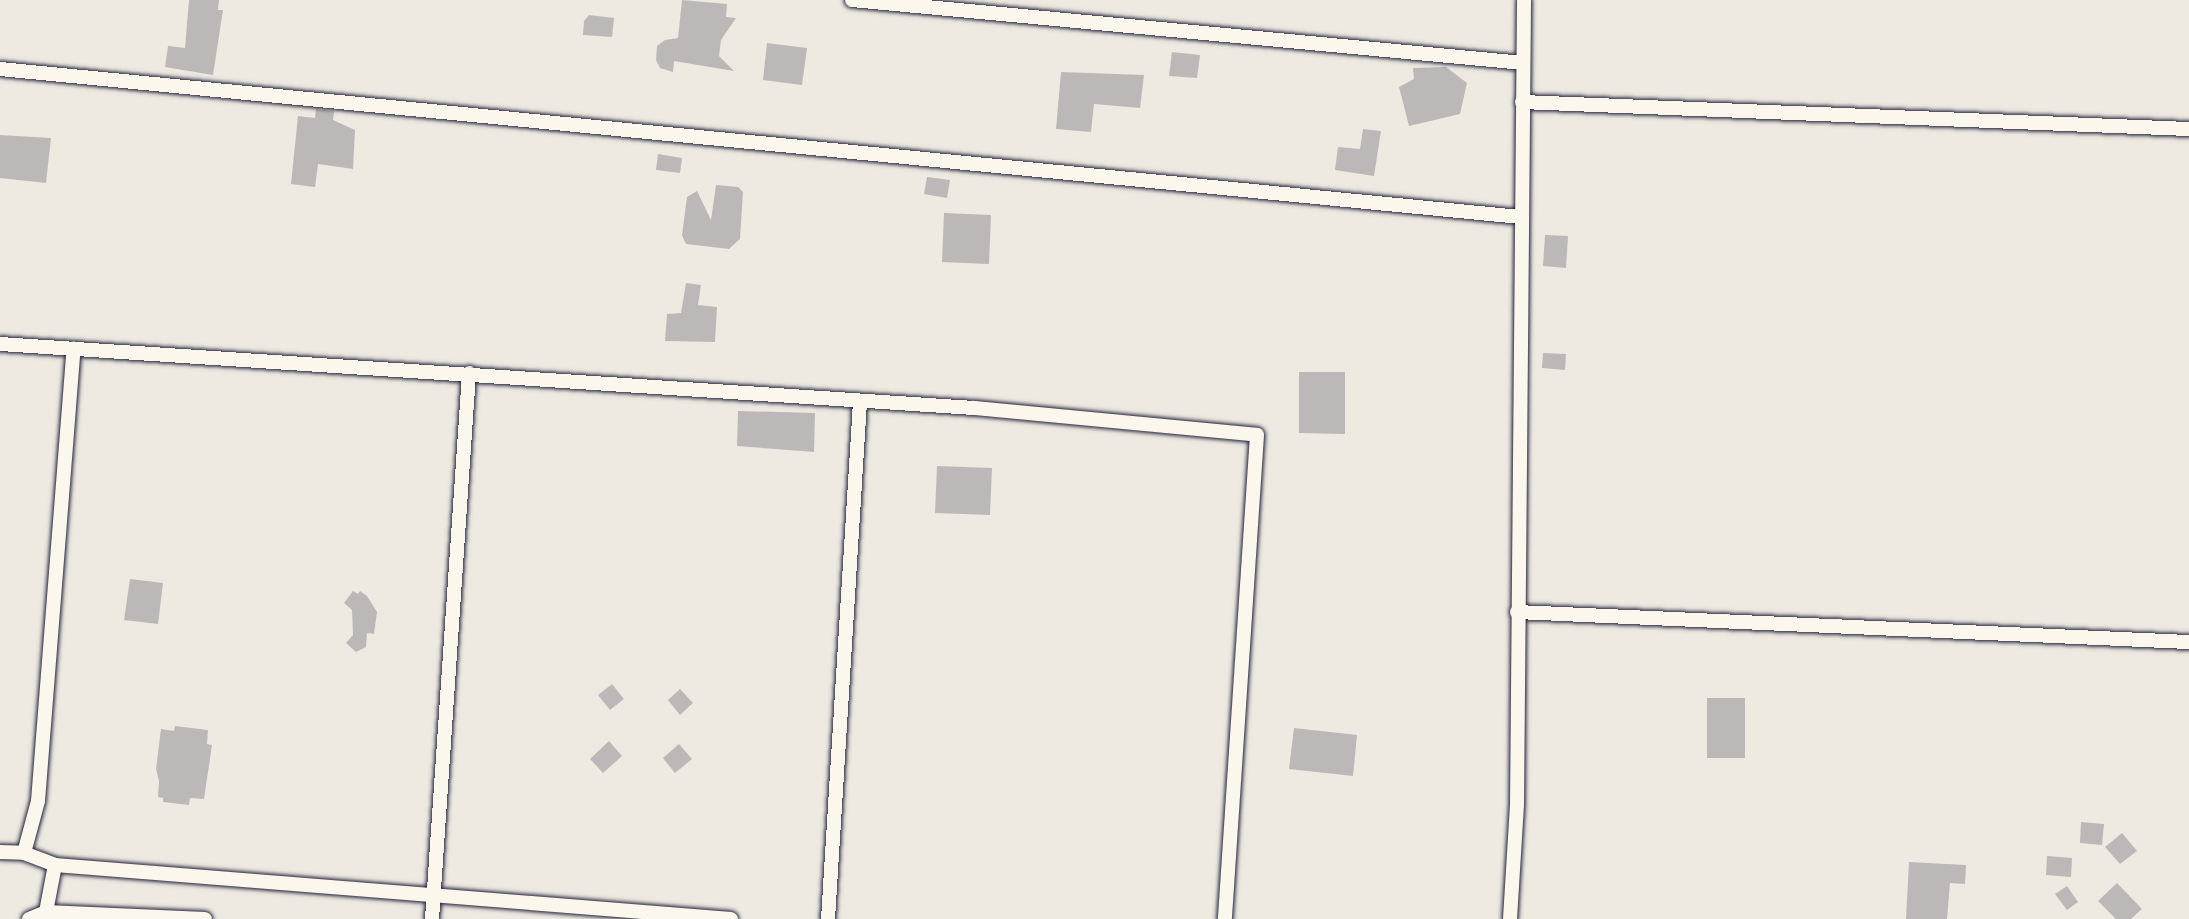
<!DOCTYPE html>
<html>
<head>
<meta charset="utf-8">
<style>
	body { margin:0 }
	#map { position:relative; width:2189px; height:919px; overflow:hidden; background:#eeeae2; font-family:Pangolin,sans-serif }
	div>[style] { position:absolute }
	.building>* { inset:0; background:#bcb8b8 }
	.roads { filter:drop-shadow(0 0 2px #22223b) drop-shadow(0 0 2px #22223b) }
	.street>* { height:14px; margin:-7px; padding:0 7px; transform-origin:7px; border-radius:7px; background:#fbf7ec }
	span { translate:-50% -50%; white-space:nowrap; text-align:center; line-height:1.15; -webkit-text-stroke:7px #fbf7ec; paint-order:stroke }
</style>
</head>
<body>
<div id="map">
	<div class="building">
		<i style="clip-path:polygon(189px 0,219px 0,218px 10px,223px 10px,213px 75px,165px 67px,168px 46px,185px 48px)"></i>
		<i style="clip-path:polygon(682px 0,727px 4px,726px 17px,736px 18px,721px 40px,719px 56px,734px 71px,674px 61px,673px 72px,660px 68px,656px 60px,657px 46px,665px 40px,678px 38px)"></i>
		<i style="clip-path:polygon(589px 15px,614px 18px,612px 37px,583px 35px,584px 21px)"></i>
		<i style="clip-path:polygon(767px 43px,807px 48px,802px 85px,763px 80px)"></i>
		<i style="clip-path:polygon(1172px 52px,1200px 55px,1197px 78px,1169px 76px)"></i>
		<i style="clip-path:polygon(1446px 67px,1467px 83px,1460px 114px,1409px 126px,1399px 87px,1414px 79px,1413px 68px)"></i>
		<i style="clip-path:polygon(1061px 72px,1144px 75px,1140px 108px,1094px 104px,1091px 132px,1056px 129px)"></i>
		<i style="clip-path:polygon(316px 109px,334px 111px,333px 120px,355px 130px,353px 169px,318px 164px,315px 187px,291px 184px,298px 116px,315px 118px)"></i>
		<i style="clip-path:polygon(1363px 129px,1381px 131px,1374px 176px,1335px 170px,1338px 147px,1360px 149px)"></i>
		<i style="clip-path:polygon(0 135px,51px 138px,46px 183px,0 178px)"></i>
		<i style="clip-path:polygon(658px 154px,682px 158px,680px 173px,656px 170px)"></i>
		<i style="clip-path:polygon(927px 177px,950px 180px,947px 198px,924px 194px)"></i>
		<i style="clip-path:polygon(716px 185px,738px 187px,743px 192px,740px 239px,729px 249px,686px 244px,682px 235px,687px 197px,697px 191px,711px 220px)"></i>
		<i style="clip-path:polygon(944px 213px,991px 215px,989px 264px,942px 262px)"></i>
		<i style="clip-path:polygon(1545px 235px,1568px 236px,1566px 268px,1543px 266px)"></i>
		<i style="clip-path:polygon(686px 283px,701px 285px,698px 305px,717px 307px,715px 342px,665px 341px,667px 314px,681px 313px)"></i>
		<i style="clip-path:polygon(1543px 353px,1566px 354px,1565px 370px,1542px 368px)"></i>
		<i style="clip-path:polygon(1299px 372px,1345px 372px,1345px 434px,1299px 433px)"></i>
		<i style="clip-path:polygon(738px 411px,815px 413px,814px 452px,737px 446px)"></i>
		<i style="clip-path:polygon(937px 466px,992px 468px,990px 515px,935px 513px)"></i>
		<i style="clip-path:polygon(130px 579px,163px 583px,158px 624px,124px 620px)"></i>
		<i style="clip-path:polygon(353px 591px,358px 594px,360px 591px,367px 596px,377px 612px,374px 634px,367px 633px,366px 647px,356px 652px,346px 643px,353px 635px,352px 610px,344px 603px)"></i>
		<i style="clip-path:polygon(612px 684px,624px 699px,610px 710px,598px 695px)"></i>
		<i style="clip-path:polygon(680px 689px,693px 703px,680px 715px,668px 700px)"></i>
		<i style="clip-path:polygon(1707px 698px,1745px 698px,1745px 758px,1707px 758px)"></i>
		<i style="clip-path:polygon(175px 726px,208px 730px,207px 744px,212px 745px,204px 799px,190px 798px,189px 805px,163px 802px,163px 798px,158px 797px,159px 781px,156px 769px,161px 729px,174px 731px)"></i>
		<i style="clip-path:polygon(1294px 728px,1357px 735px,1353px 776px,1289px 769px)"></i>
		<i style="clip-path:polygon(609px 741px,622px 756px,603px 773px,590px 759px)"></i>
		<i style="clip-path:polygon(679px 744px,692px 759px,675px 773px,663px 758px)"></i>
		<i style="clip-path:polygon(2081px 822px,2104px 824px,2102px 845px,2080px 843px)"></i>
		<i style="clip-path:polygon(2122px 833px,2137px 851px,2120px 864px,2105px 847px)"></i>
		<i style="clip-path:polygon(2047px 856px,2072px 858px,2071px 877px,2046px 875px)"></i>
		<i style="clip-path:polygon(1909px 862px,1966px 865px,1965px 884px,1950px 883px,1947px 919px,1906px 919px)"></i>
		<i style="clip-path:polygon(2117px 883px,2142px 909px,2131px 919px,2116px 919px,2098px 901px)"></i>
		<i style="clip-path:polygon(2067px 886px,2078px 902px,2067px 910px,2055px 894px)"></i>
	</div>
	<div class="roads">
		<div class="street">
			<i style="left:852px;top:0;width:674px;rotate:5.36deg"></i>
			<i style="left:0;top:69px;width:1526px;rotate:5.56deg"></i>
			<i style="left:1522px;top:102px;width:668px;rotate:2.32deg"></i>
			<i style="left:0;top:344px;width:976px;rotate:3.76deg"></i>
			<i style="left:974px;top:408px;width:284px;rotate:5.4deg"></i>
			<i style="left:1257px;top:435px;width:485px;rotate:93.8deg"></i>
			<i style="left:1517px;top:612px;width:673px;rotate:2.56deg"></i>
			<i style="left:0;top:852px;width:24px;rotate:2deg"></i>
			<i style="left:24px;top:853px;width:33px;rotate:21deg"></i>
			<i style="left:55px;top:865px;width:678px;rotate:4.57deg"></i>
			<i style="left:24px;top:853px;width:54px;rotate:-74.9deg"></i>
			<i style="left:38px;top:801px;width:454px;rotate:-85.5deg"></i>
			<i style="left:46px;top:912px;width:159px;rotate:2.5deg"></i>
			<i style="left:29px;top:919px;width:18px;rotate:-22deg"></i>
			<i style="left:46px;top:912px;width:48px;rotate:-79.2deg"></i>
			<i style="left:432px;top:919px;width:547px;rotate:-86.12deg"></i>
			<i style="left:828px;top:919px;width:519px;rotate:-86.46deg"></i>
			<i style="left:1510px;top:919px;width:114px;rotate:-86.5deg"></i>
			<i style="left:1517px;top:805px;width:805px;rotate:-89.5deg"></i>
		</div>
	</div>
</div>
</body>
</html>
